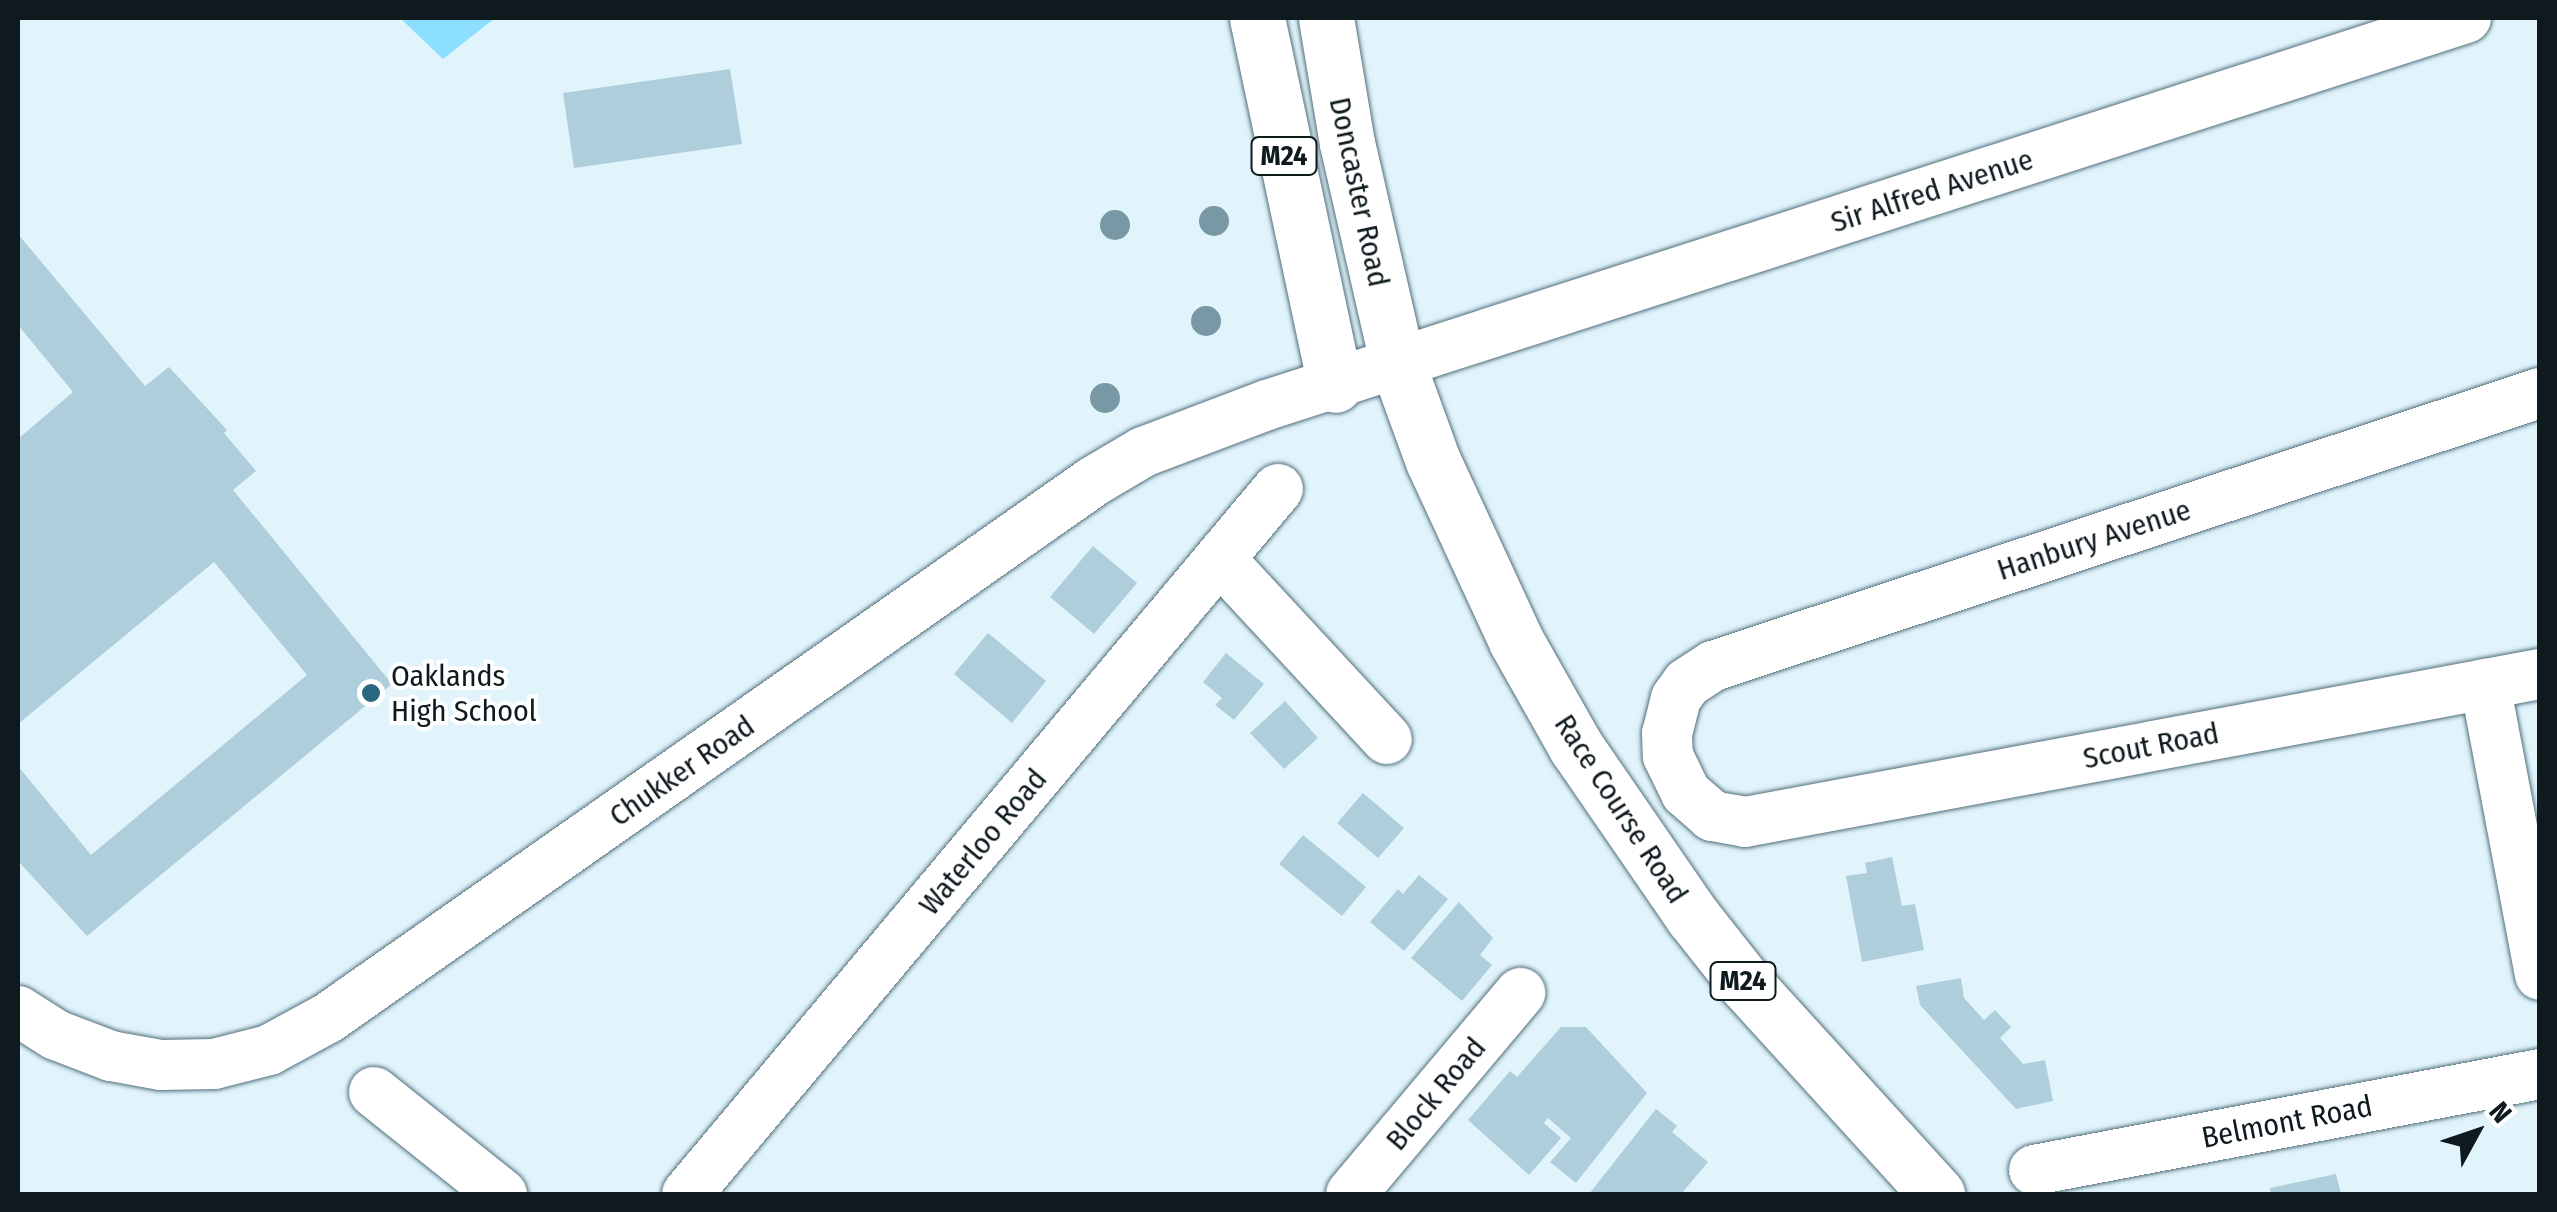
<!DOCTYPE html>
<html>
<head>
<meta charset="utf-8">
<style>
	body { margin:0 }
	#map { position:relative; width:2557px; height:1212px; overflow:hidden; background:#e1f4fc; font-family:"Fira Sans Condensed",sans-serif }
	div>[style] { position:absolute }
	.green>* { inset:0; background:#8cdfff }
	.building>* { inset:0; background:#aecedb }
	.roads { filter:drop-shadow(0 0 2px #526f7b) drop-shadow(0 0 2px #526f7b) }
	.minor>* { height:50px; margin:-25px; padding:0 25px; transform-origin:25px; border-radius:25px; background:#fff }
	.major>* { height:55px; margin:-27.5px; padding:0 27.5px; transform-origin:27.5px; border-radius:27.5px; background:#fff }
	.trees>* { width:30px; height:30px; margin:-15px; border-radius:50%; background:#7798a4 }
	.dots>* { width:28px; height:28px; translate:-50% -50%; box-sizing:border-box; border:5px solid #fff; border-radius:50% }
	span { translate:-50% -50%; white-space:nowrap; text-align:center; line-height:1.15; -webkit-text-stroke:8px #fff; paint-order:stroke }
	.shield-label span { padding:2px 8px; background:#fff; border:2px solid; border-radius:8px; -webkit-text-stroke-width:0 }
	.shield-label { font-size:28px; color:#0e1a1e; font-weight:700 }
	.street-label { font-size:30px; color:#0e1a1e }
	.poi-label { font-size:30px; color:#0e1a1e }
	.left { translate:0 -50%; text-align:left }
	.frame { position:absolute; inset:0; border:20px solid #0e1a1e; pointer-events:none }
	.north { position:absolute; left:2427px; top:1082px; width:100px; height:100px; -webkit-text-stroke:8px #fff; paint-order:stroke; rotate:50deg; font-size:28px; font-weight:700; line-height:40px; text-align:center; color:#0e1a1e }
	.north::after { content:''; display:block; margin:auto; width:35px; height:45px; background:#0e1a1e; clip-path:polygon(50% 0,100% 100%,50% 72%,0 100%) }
</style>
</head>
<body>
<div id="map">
	<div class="green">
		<i style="clip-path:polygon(400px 18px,495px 18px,443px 59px)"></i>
	</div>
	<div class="building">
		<i style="clip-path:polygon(730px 69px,742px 144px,574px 168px,563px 93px)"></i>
		<i style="clip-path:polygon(18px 234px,145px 386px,169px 367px,227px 430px,224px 433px,256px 471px,233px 490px,392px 684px,87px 936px,18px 861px,18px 766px,91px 855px,307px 675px,214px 562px,18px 724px,18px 439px,73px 392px,18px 325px)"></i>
		<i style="clip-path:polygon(1093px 546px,1137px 583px,1094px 634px,1050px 597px)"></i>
		<i style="clip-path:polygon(988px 633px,1046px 681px,1012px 723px,954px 674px)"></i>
		<i style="clip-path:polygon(1226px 653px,1264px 684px,1234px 720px,1215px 705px,1222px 698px,1203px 682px)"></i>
		<i style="clip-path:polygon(1285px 701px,1318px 738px,1284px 769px,1250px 733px)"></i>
		<i style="clip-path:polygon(1363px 793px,1404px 828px,1378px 858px,1337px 823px)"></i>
		<i style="clip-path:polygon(1303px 835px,1366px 887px,1342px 916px,1279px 864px)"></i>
		<i style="clip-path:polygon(1892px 857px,1902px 906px,1915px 904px,1924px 950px,1862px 962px,1846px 876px,1867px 873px,1865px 863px)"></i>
		<i style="clip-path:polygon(1419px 875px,1448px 899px,1404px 951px,1370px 922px,1398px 889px,1403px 894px)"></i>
		<i style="clip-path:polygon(1459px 902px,1493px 938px,1480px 955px,1492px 965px,1462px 1001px,1411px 958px)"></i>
		<i style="clip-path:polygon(1961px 978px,1964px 998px,1984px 1020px,1995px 1010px,2011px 1027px,2000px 1038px,2023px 1064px,2045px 1060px,2053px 1101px,2016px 1109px,1920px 1005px,1916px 986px)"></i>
		<i style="clip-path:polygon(1561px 1027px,1586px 1027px,1647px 1093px,1576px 1183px,1550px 1162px,1571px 1138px,1548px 1118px,1544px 1123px,1561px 1138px,1529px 1175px,1468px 1120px,1510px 1071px,1517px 1077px)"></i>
		<i style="clip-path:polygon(1656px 1109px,1677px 1126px,1672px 1132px,1708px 1162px,1681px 1194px,1589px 1194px)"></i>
		<i style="clip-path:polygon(2336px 1174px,2341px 1194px,2271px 1194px,2270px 1188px)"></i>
	</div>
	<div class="roads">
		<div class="minor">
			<i style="left:2540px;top:393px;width:871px;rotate:161.73deg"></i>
			<i style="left:1713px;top:666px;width:31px;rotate:147deg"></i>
			<i style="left:1687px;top:683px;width:19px;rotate:126deg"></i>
			<i style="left:1676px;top:698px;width:36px;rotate:104deg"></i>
			<i style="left:1667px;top:733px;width:23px;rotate:88deg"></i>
			<i style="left:1668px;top:756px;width:41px;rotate:64.1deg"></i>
			<i style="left:1686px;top:793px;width:35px;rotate:41deg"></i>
			<i style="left:1712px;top:816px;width:34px;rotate:10deg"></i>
			<i style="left:1745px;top:822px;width:809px;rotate:-10.55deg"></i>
			<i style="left:1221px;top:560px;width:244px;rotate:47.2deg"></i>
			<i style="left:2485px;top:684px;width:296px;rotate:79.3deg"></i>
			<i style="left:18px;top:1011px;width:45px;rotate:32.3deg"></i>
			<i style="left:56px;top:1035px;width:59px;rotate:20.9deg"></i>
			<i style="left:111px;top:1056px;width:51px;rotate:10.2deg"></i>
			<i style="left:161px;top:1065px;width:53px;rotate:-1.1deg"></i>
			<i style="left:214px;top:1064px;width:57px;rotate:-14.3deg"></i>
			<i style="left:269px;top:1050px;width:67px;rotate:-28.5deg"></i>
			<i style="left:328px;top:1018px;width:935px;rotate:-35.03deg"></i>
			<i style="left:1094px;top:481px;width:57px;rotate:-30.6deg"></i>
			<i style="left:1143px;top:452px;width:133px;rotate:-20.8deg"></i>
			<i style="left:1267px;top:405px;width:1260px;rotate:-17.89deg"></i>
			<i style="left:374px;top:1092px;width:164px;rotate:38.6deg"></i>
			<i style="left:2034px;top:1170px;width:515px;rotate:-10.74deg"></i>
			<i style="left:687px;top:1194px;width:920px;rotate:-50.03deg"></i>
			<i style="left:1351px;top:1194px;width:263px;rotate:-49.9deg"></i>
		</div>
		<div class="major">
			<i style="left:1257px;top:18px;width:375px;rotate:78deg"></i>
			<i style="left:1326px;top:18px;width:127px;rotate:80.5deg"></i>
			<i style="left:1347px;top:143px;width:228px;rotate:77.1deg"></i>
			<i style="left:1398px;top:365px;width:102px;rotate:70deg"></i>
			<i style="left:1433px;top:461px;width:198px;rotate:65.2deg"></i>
			<i style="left:1516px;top:641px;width:122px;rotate:60.5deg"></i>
			<i style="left:1576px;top:747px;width:206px;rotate:55.5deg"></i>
			<i style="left:1693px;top:917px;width:85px;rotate:51.7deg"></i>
			<i style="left:1746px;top:984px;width:284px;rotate:47.7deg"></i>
		</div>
	</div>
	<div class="trees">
		<i style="left:1214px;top:221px"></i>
		<i style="left:1115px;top:225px"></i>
		<i style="left:1206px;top:321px"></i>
		<i style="left:1105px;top:398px"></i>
	</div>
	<div class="dots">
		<i style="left:371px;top:693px;background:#28677d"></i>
	</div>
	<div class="shield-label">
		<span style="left:1284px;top:156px">M24</span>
		<span style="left:1743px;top:981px">M24</span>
	</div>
	<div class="street-label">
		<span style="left:1932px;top:191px;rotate:-18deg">Sir Alfred Avenue</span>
		<span style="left:1359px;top:192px;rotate:78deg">Doncaster Road</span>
		<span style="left:2094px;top:540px;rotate:-18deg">Hanbury Avenue</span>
		<span style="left:2151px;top:746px;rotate:-11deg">Scout Road</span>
		<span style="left:682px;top:771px;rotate:-35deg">Chukker Road</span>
		<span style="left:1621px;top:809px;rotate:57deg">Race Course Road</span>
		<span style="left:983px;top:842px;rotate:-50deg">Waterloo Road</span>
		<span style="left:1436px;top:1094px;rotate:-50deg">Block Road</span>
		<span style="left:2287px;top:1122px;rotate:-11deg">Belmont Road</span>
	</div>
	<div class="poi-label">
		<span class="left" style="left:391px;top:693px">Oaklands<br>High School</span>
	</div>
	<div class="frame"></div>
	<div class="north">N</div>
</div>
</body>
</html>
